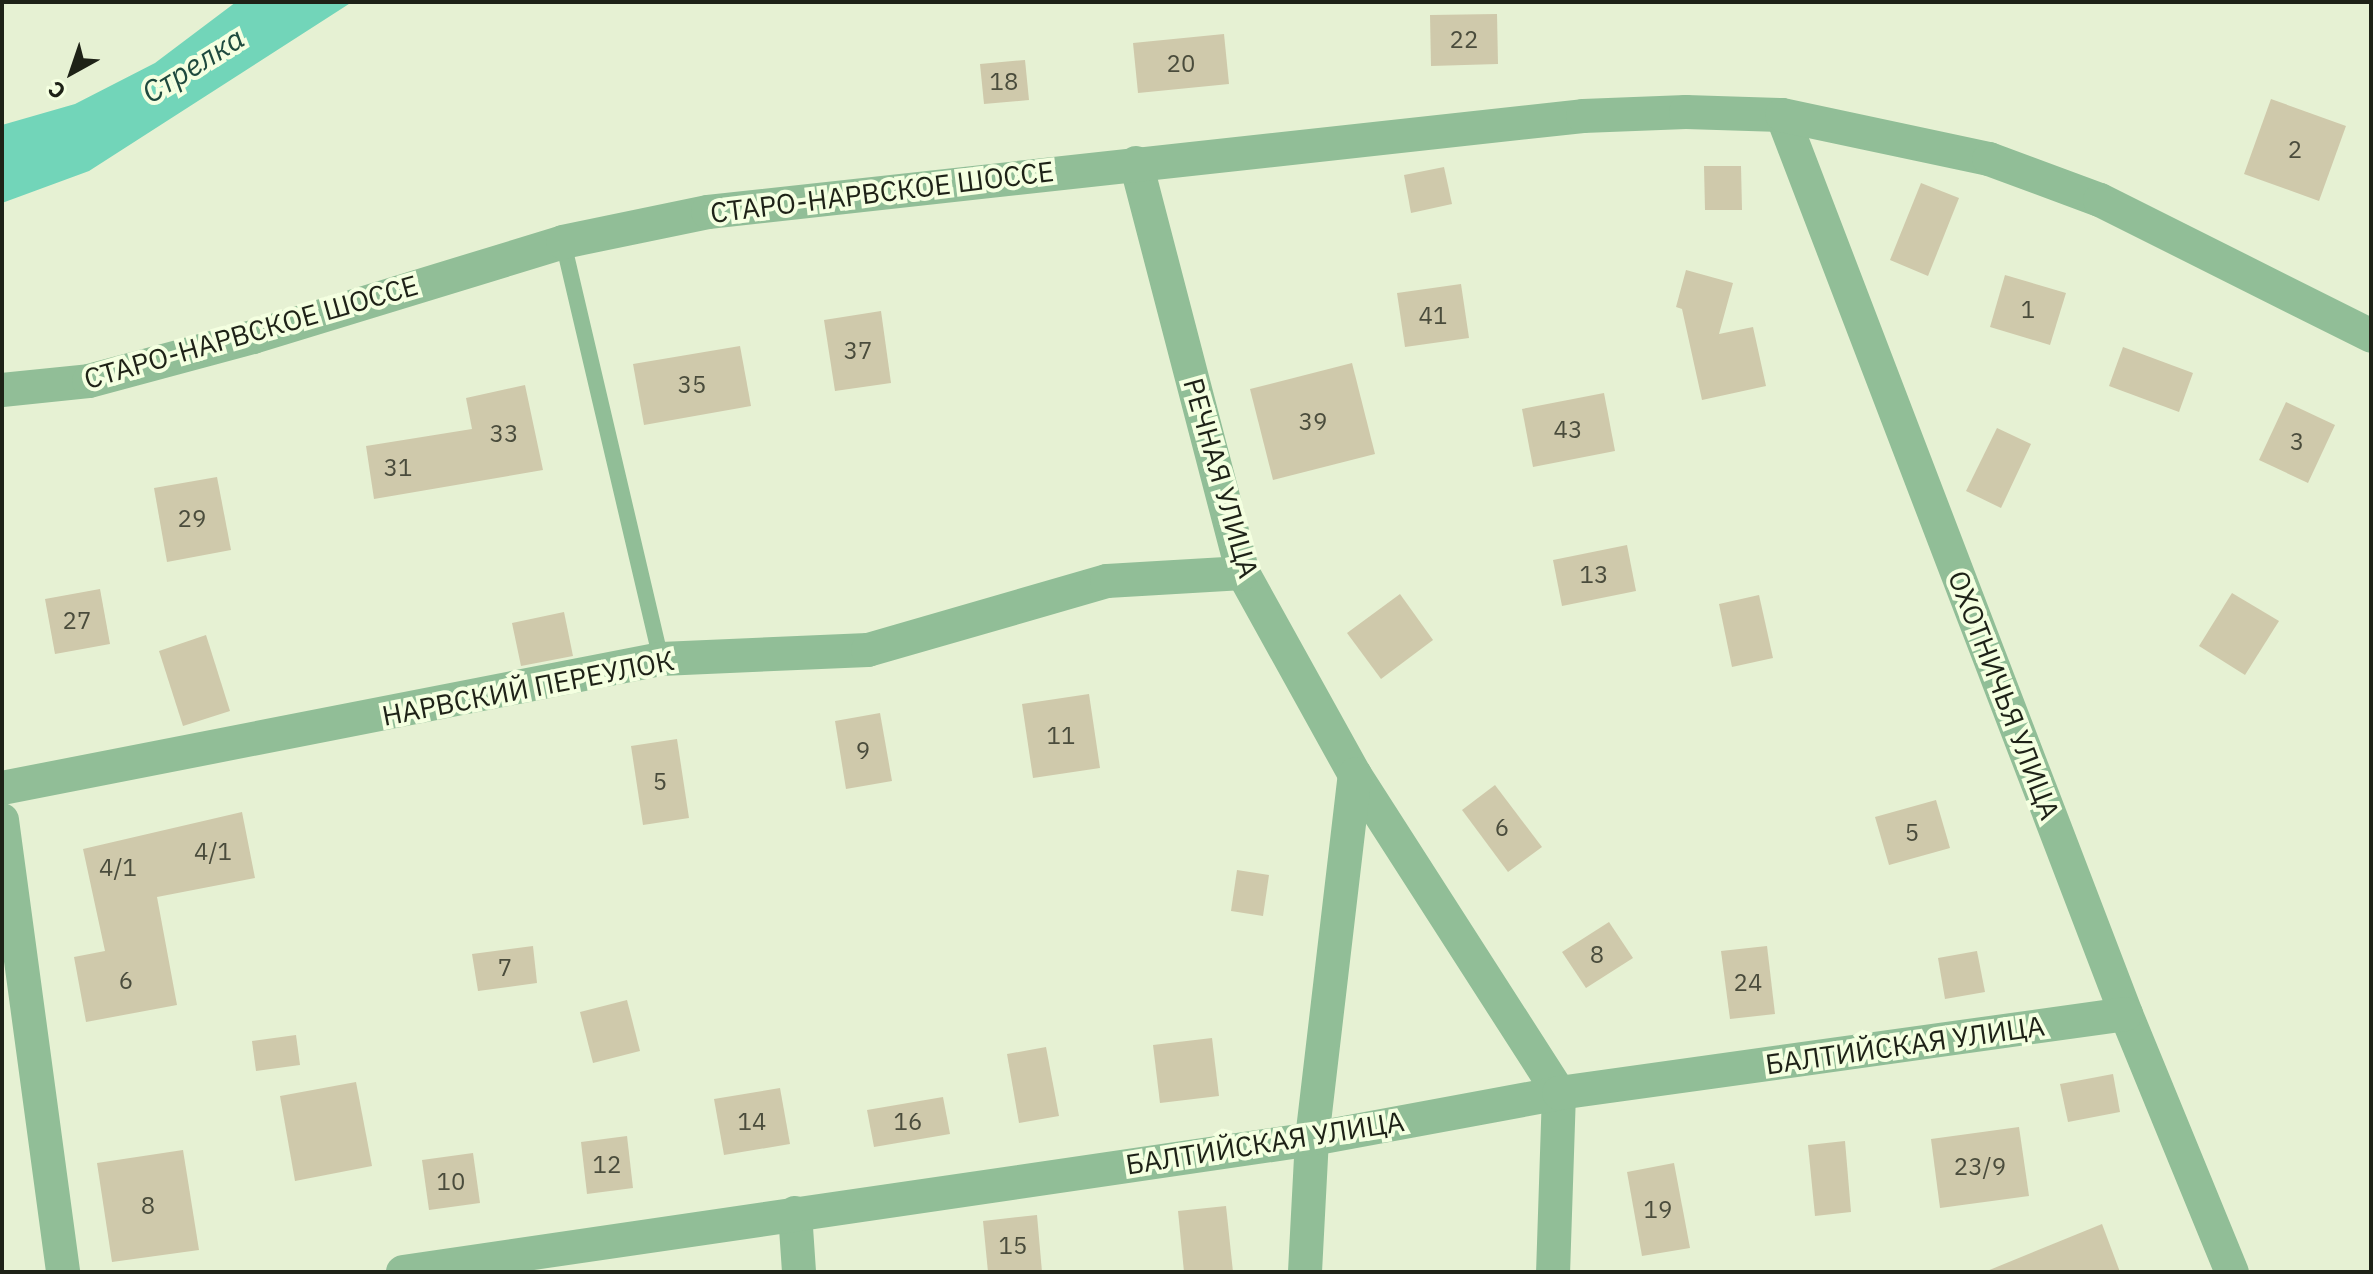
<!DOCTYPE html>
<html>
<head>
<meta charset="utf-8">
<style>
	body { margin:0 }
	#map { position:relative; width:2373px; height:1274px; overflow:hidden; background:#e6f1d3; font-family:"IBM Plex Sans",sans-serif }
	div>[style] { position:absolute }
	.water>* { inset:0; background:#72d5b9 }
	.building>* { inset:0; background:#cfc9ab }
	.service>* { height:16px; margin:-8px; padding:0 8px; transform-origin:8px; border-radius:8px; background:#91be97 }
	.minor>* { height:34px; margin:-17px; padding:0 17px; transform-origin:17px; border-radius:17px; background:#91be97 }
	span { translate:-50% -50%; white-space:nowrap; text-align:center; line-height:1.15; -webkit-text-stroke:8px #f4ffe0; paint-order:stroke }
	.number-label { font-size:24px; color:#4a4c3c }
	.number-label span { -webkit-text-stroke-width:0 }
	.street-label { font-size:28px; color:#1e2217 }
	.water-label { font-size:30px; color:#1e4a3e; font-style:italic }
	.frame { position:absolute; inset:0; border:4px solid #1e2217; pointer-events:none }
	.north { position:absolute; left:32px; top:32px; width:80px; height:80px; -webkit-text-stroke:6px #f4ffe0; paint-order:stroke; rotate:220deg; font-size:22px; font-weight:700; line-height:32px; text-align:center; color:#1e2217 }
	.north::after { content:''; display:block; margin:auto; width:28px; height:36px; background:#1e2217; clip-path:polygon(50% 0,100% 100%,50% 72%,0 100%) }
</style>
</head>
<body>
<div id="map">
	<div class="water">
		<i style="clip-path:polygon(236px 2px,352px 2px,89px 171px,2px 203px,2px 125px,75px 104px,155px 63px)"></i>
	</div>
	<div class="building">
		<i style="clip-path:polygon(1497px 14px,1498px 64px,1431px 66px,1430px 15px)"></i>
		<i style="clip-path:polygon(1224px 34px,1229px 84px,1138px 93px,1133px 43px)"></i>
		<i style="clip-path:polygon(1025px 60px,1029px 100px,984px 104px,980px 64px)"></i>
		<i style="clip-path:polygon(2271px 99px,2346px 126px,2319px 201px,2244px 174px)"></i>
		<i style="clip-path:polygon(1704px 166px,1741px 166px,1742px 210px,1705px 210px)"></i>
		<i style="clip-path:polygon(1444px 167px,1452px 204px,1411px 213px,1404px 175px)"></i>
		<i style="clip-path:polygon(1921px 183px,1959px 198px,1928px 276px,1890px 260px)"></i>
		<i style="clip-path:polygon(1686px 270px,1733px 283px,1719px 334px,1753px 327px,1766px 386px,1702px 400px,1682px 309px,1676px 307px)"></i>
		<i style="clip-path:polygon(2005px 275px,2066px 293px,2050px 345px,1990px 327px)"></i>
		<i style="clip-path:polygon(1461px 284px,1469px 338px,1405px 347px,1397px 293px)"></i>
		<i style="clip-path:polygon(881px 311px,891px 383px,835px 391px,824px 320px)"></i>
		<i style="clip-path:polygon(740px 346px,751px 406px,644px 425px,633px 364px)"></i>
		<i style="clip-path:polygon(2123px 347px,2193px 373px,2179px 412px,2109px 386px)"></i>
		<i style="clip-path:polygon(1352px 363px,1375px 454px,1273px 480px,1250px 389px)"></i>
		<i style="clip-path:polygon(525px 385px,543px 470px,374px 499px,366px 446px,472px 429px,466px 398px)"></i>
		<i style="clip-path:polygon(1604px 393px,1615px 451px,1533px 467px,1522px 409px)"></i>
		<i style="clip-path:polygon(2286px 402px,2335px 425px,2308px 483px,2259px 460px)"></i>
		<i style="clip-path:polygon(1997px 428px,2031px 444px,2001px 508px,1966px 491px)"></i>
		<i style="clip-path:polygon(217px 477px,231px 550px,167px 562px,154px 488px)"></i>
		<i style="clip-path:polygon(1627px 545px,1636px 591px,1562px 606px,1553px 560px)"></i>
		<i style="clip-path:polygon(100px 589px,110px 644px,55px 654px,45px 599px)"></i>
		<i style="clip-path:polygon(2232px 593px,2279px 621px,2245px 675px,2199px 646px)"></i>
		<i style="clip-path:polygon(1400px 594px,1433px 640px,1381px 679px,1347px 633px)"></i>
		<i style="clip-path:polygon(1759px 595px,1773px 658px,1732px 667px,1719px 604px)"></i>
		<i style="clip-path:polygon(564px 612px,573px 656px,521px 666px,512px 623px)"></i>
		<i style="clip-path:polygon(206px 635px,230px 711px,183px 726px,159px 651px)"></i>
		<i style="clip-path:polygon(1089px 694px,1100px 768px,1033px 778px,1022px 704px)"></i>
		<i style="clip-path:polygon(880px 713px,892px 781px,846px 789px,835px 721px)"></i>
		<i style="clip-path:polygon(677px 739px,689px 818px,643px 825px,631px 746px)"></i>
		<i style="clip-path:polygon(1495px 785px,1542px 847px,1508px 872px,1462px 810px)"></i>
		<i style="clip-path:polygon(1936px 800px,1950px 848px,1889px 865px,1875px 817px)"></i>
		<i style="clip-path:polygon(242px 812px,255px 878px,157px 897px,177px 1005px,86px 1022px,74px 957px,105px 951px,83px 849px)"></i>
		<i style="clip-path:polygon(1237px 870px,1269px 875px,1263px 916px,1231px 911px)"></i>
		<i style="clip-path:polygon(1609px 922px,1633px 958px,1586px 988px,1562px 952px)"></i>
		<i style="clip-path:polygon(533px 946px,537px 983px,478px 991px,472px 954px)"></i>
		<i style="clip-path:polygon(1767px 946px,1775px 1014px,1730px 1019px,1721px 951px)"></i>
		<i style="clip-path:polygon(1977px 951px,1985px 992px,1945px 999px,1938px 958px)"></i>
		<i style="clip-path:polygon(627px 1000px,640px 1051px,593px 1063px,580px 1012px)"></i>
		<i style="clip-path:polygon(296px 1035px,300px 1065px,256px 1071px,252px 1041px)"></i>
		<i style="clip-path:polygon(1212px 1038px,1219px 1096px,1160px 1103px,1153px 1045px)"></i>
		<i style="clip-path:polygon(1046px 1047px,1059px 1116px,1019px 1123px,1007px 1054px)"></i>
		<i style="clip-path:polygon(2113px 1074px,2120px 1112px,2068px 1122px,2060px 1084px)"></i>
		<i style="clip-path:polygon(356px 1082px,372px 1166px,295px 1181px,280px 1096px)"></i>
		<i style="clip-path:polygon(780px 1088px,790px 1144px,724px 1155px,714px 1099px)"></i>
		<i style="clip-path:polygon(943px 1097px,950px 1134px,874px 1147px,867px 1110px)"></i>
		<i style="clip-path:polygon(2019px 1127px,2029px 1196px,1940px 1208px,1931px 1139px)"></i>
		<i style="clip-path:polygon(627px 1136px,633px 1188px,587px 1194px,581px 1142px)"></i>
		<i style="clip-path:polygon(1845px 1141px,1851px 1212px,1815px 1216px,1808px 1145px)"></i>
		<i style="clip-path:polygon(183px 1150px,199px 1250px,112px 1262px,97px 1163px)"></i>
		<i style="clip-path:polygon(473px 1153px,480px 1203px,429px 1210px,422px 1160px)"></i>
		<i style="clip-path:polygon(1674px 1163px,1690px 1248px,1642px 1256px,1627px 1172px)"></i>
		<i style="clip-path:polygon(1226px 1206px,1233px 1272px,1184px 1272px,1178px 1211px)"></i>
		<i style="clip-path:polygon(1037px 1215px,1042px 1272px,988px 1272px,983px 1221px)"></i>
		<i style="clip-path:polygon(2102px 1224px,2120px 1272px,1988px 1272px,1987px 1271px)"></i>
	</div>
	<div class="service">
		<i style="left:563px;top:242px;width:428px;rotate:76.8deg"></i>
	</div>
	<div class="minor">
		<i style="left:1782px;top:115px;width:963px;rotate:69.06deg"></i>
		<i style="left:2126px;top:1014px;width:279px;rotate:67.7deg"></i>
		<i style="left:1136px;top:163px;width:424px;rotate:75.4deg"></i>
		<i style="left:1243px;top:573px;width:231px;rotate:61deg"></i>
		<i style="left:1355px;top:775px;width:378px;rotate:57.3deg"></i>
		<i style="left:1559px;top:1093px;width:179px;rotate:91.9deg"></i>
		<i style="left:2px;top:390px;width:87px;rotate:-5.9deg"></i>
		<i style="left:89px;top:381px;width:170px;rotate:-15deg"></i>
		<i style="left:253px;top:337px;width:324px;rotate:-17deg"></i>
		<i style="left:563px;top:242px;width:148px;rotate:-11.7deg"></i>
		<i style="left:708px;top:212px;width:880px;rotate:-6.26deg"></i>
		<i style="left:1583px;top:116px;width:103px;rotate:-2.2deg"></i>
		<i style="left:1686px;top:112px;width:96px;rotate:1.8deg"></i>
		<i style="left:1782px;top:115px;width:212px;rotate:12deg"></i>
		<i style="left:1989px;top:159px;width:118px;rotate:20.3deg"></i>
		<i style="left:2100px;top:200px;width:303px;rotate:26.6deg"></i>
		<i style="left:2px;top:788px;width:672px;rotate:-11.08deg"></i>
		<i style="left:661px;top:659px;width:207px;rotate:-2.5deg"></i>
		<i style="left:868px;top:650px;width:249px;rotate:-16.1deg"></i>
		<i style="left:1107px;top:581px;width:136px;rotate:-3.4deg"></i>
		<i style="left:2px;top:820px;width:456px;rotate:82.3deg"></i>
		<i style="left:795px;top:1213px;width:59px;rotate:86.1deg"></i>
		<i style="left:403px;top:1272px;width:919px;rotate:-8.32deg"></i>
		<i style="left:1312px;top:1139px;width:251px;rotate:-10.5deg"></i>
		<i style="left:1559px;top:1093px;width:572px;rotate:-7.93deg"></i>
		<i style="left:1305px;top:1272px;width:133px;rotate:-87deg"></i>
		<i style="left:1312px;top:1139px;width:367px;rotate:-83.3deg"></i>
	</div>
	<div class="number-label">
		<span style="left:1464px;top:40px">22</span>
		<span style="left:1181px;top:64px">20</span>
		<span style="left:1004px;top:82px">18</span>
		<span style="left:2295px;top:150px">2</span>
		<span style="left:2028px;top:310px">1</span>
		<span style="left:1433px;top:316px">41</span>
		<span style="left:858px;top:351px">37</span>
		<span style="left:692px;top:385px">35</span>
		<span style="left:1313px;top:422px">39</span>
		<span style="left:1568px;top:430px">43</span>
		<span style="left:504px;top:434px">33</span>
		<span style="left:2297px;top:442px">3</span>
		<span style="left:398px;top:468px">31</span>
		<span style="left:192px;top:519px">29</span>
		<span style="left:1594px;top:575px">13</span>
		<span style="left:77px;top:621px">27</span>
		<span style="left:1061px;top:736px">11</span>
		<span style="left:863px;top:751px">9</span>
		<span style="left:660px;top:782px">5</span>
		<span style="left:1502px;top:828px">6</span>
		<span style="left:1912px;top:833px">5</span>
		<span style="left:213px;top:852px">4/1</span>
		<span style="left:118px;top:868px">4/1</span>
		<span style="left:1597px;top:955px">8</span>
		<span style="left:505px;top:968px">7</span>
		<span style="left:126px;top:981px">6</span>
		<span style="left:1748px;top:983px">24</span>
		<span style="left:752px;top:1122px">14</span>
		<span style="left:908px;top:1122px">16</span>
		<span style="left:607px;top:1165px">12</span>
		<span style="left:1980px;top:1167px">23/9</span>
		<span style="left:451px;top:1182px">10</span>
		<span style="left:148px;top:1206px">8</span>
		<span style="left:1658px;top:1210px">19</span>
		<span style="left:1013px;top:1246px">15</span>
	</div>
	<div class="street-label">
		<span style="left:882px;top:192px;rotate:-7deg">СТАРО-НАРВСКОЕ ШОССЕ</span>
		<span style="left:251px;top:332px;rotate:-16deg">СТАРО-НАРВСКОЕ ШОССЕ</span>
		<span style="left:1221px;top:478px;rotate:74deg">РЕЧНАЯ УЛИЦА</span>
		<span style="left:528px;top:688px;rotate:-11deg">НАРВСКИЙ ПЕРЕУЛОК</span>
		<span style="left:2004px;top:695px;rotate:69deg">ОХОТНИЧЬЯ УЛИЦА</span>
		<span style="left:1905px;top:1045px;rotate:-8deg">БАЛТИЙСКАЯ УЛИЦА</span>
		<span style="left:1265px;top:1143px;rotate:-9deg">БАЛТИЙСКАЯ УЛИЦА</span>
	</div>
	<div class="water-label">
		<span style="left:193px;top:65px;rotate:-32deg">Стрелка</span>
	</div>
	<div class="frame"></div>
	<div class="north">С</div>
</div>
</body>
</html>
